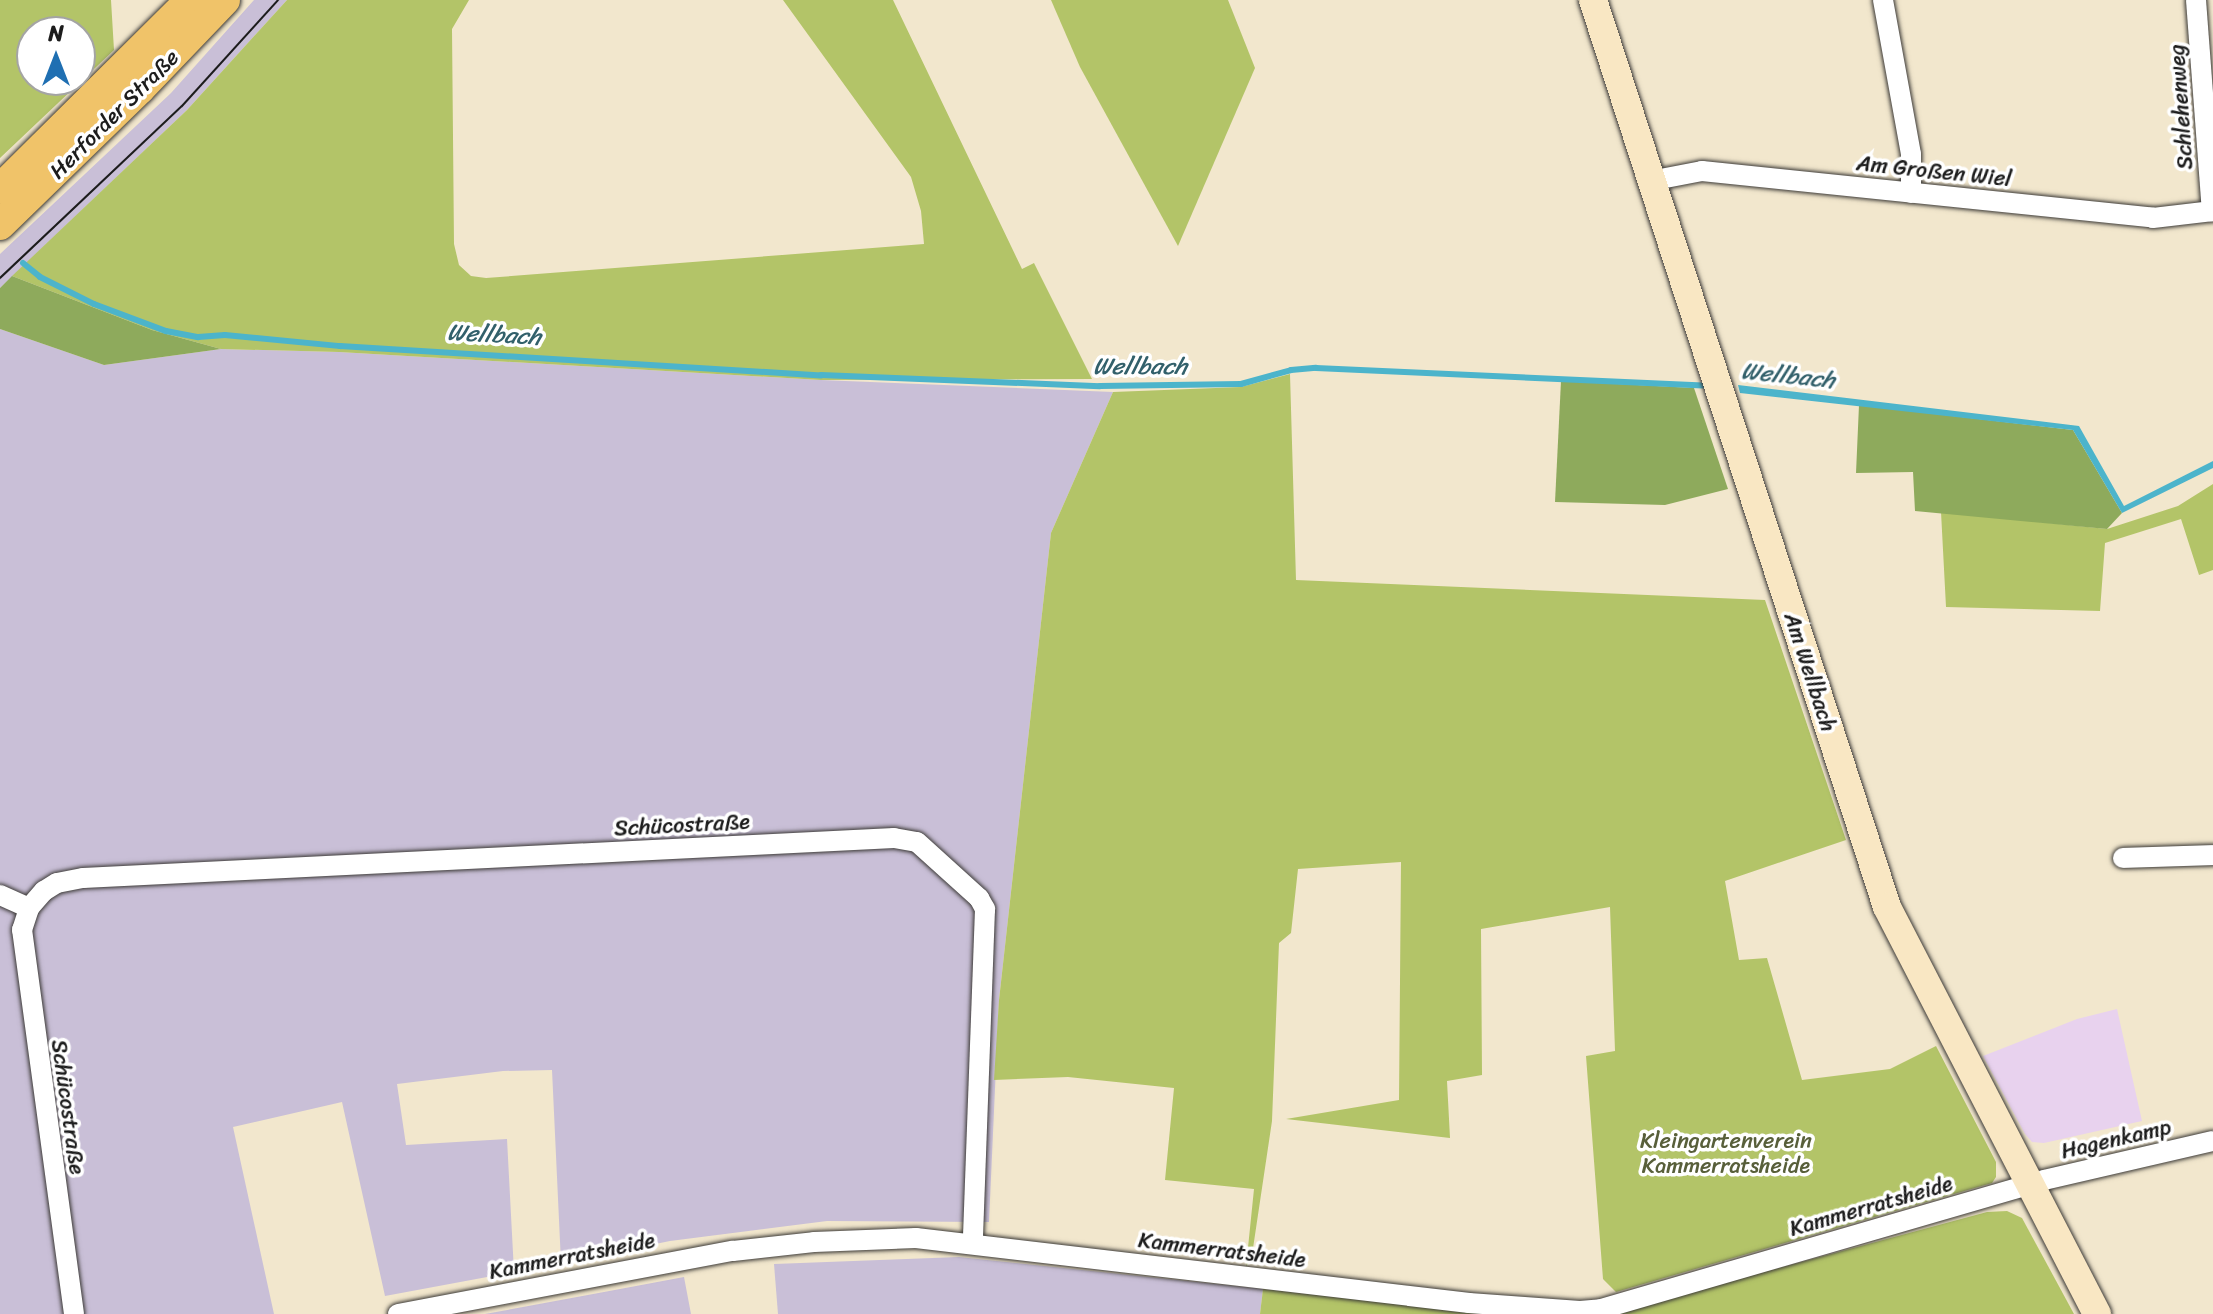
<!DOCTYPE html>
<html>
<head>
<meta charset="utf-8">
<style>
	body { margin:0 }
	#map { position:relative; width:2213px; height:1314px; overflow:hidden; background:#f2e7cd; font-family:Sriracha,sans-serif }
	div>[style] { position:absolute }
	.built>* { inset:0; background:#e8d2ee }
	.industrial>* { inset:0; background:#c9bfd7 }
	.green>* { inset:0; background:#b3c468 }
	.forest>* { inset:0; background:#8eaa5c }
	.water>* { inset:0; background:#4cb4cb }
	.stream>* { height:6px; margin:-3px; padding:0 3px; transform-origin:3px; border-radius:3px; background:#4cb4cb }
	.roads { filter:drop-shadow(0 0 2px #3c3a37) drop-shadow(0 0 2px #3c3a37) }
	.minor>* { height:20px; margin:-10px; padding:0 10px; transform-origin:10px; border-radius:10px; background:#fff }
	.secondary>* { height:28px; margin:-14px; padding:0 14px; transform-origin:14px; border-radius:14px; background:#f9e7c3 }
	.primary>* { height:30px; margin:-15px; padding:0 15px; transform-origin:15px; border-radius:15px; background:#f0c369 }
	.tram>* { height:2px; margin:-1px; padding:0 1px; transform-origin:1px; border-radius:1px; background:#1c1c1c }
	span { translate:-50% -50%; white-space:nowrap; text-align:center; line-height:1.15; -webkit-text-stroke:7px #fff; paint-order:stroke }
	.street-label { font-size:22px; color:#1c1c1c }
	.park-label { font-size:22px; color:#585f3a }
	.water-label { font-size:24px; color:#32606b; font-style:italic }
	.north { position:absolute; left:16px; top:16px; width:80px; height:80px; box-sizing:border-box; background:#fff; border:2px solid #a4a4a4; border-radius:50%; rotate:0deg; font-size:22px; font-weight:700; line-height:32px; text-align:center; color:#1c1c1c }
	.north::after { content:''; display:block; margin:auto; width:28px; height:36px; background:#1f6fb2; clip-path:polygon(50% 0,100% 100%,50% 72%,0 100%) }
</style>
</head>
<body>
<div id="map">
	<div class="built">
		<i style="clip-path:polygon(2117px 1009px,2142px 1121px,2044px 1143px,2032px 1142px,2025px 1134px,1983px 1056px,2077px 1019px)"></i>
	</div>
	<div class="industrial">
		<i style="clip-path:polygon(254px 0,287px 0,187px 110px,0 288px,0 254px,171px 93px)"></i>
		<i style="clip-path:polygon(0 329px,104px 365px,221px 349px,339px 352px,821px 380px,1113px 392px,1051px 533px,999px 1000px,989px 1222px,827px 1221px,670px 1241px,561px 1263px,552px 1070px,503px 1071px,397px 1084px,406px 1145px,507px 1139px,514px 1272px,385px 1296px,342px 1102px,233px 1127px,274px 1314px,0 1314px)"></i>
		<i style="clip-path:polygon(959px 1257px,1263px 1289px,1260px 1314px,778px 1314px,774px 1264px)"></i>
		<i style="clip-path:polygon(684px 1277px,691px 1314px,485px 1314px,604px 1292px)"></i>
	</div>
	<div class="green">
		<i style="clip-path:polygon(evenodd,0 0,111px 0,114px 50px,0 158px,0 0,32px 32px,80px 32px,80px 80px,32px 80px,32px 32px)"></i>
		<i style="clip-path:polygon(287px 0,469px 0,452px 29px,454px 244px,459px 265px,471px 276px,486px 278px,924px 244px,921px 211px,911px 177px,783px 0,893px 0,1022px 269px,1034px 263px,1092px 379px,821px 380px,339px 352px,221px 349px,152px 330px,12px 276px,187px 110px)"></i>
		<i style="clip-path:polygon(1051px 0,1228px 0,1255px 68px,1178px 246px,1080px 67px)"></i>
		<i style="clip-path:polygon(1290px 374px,1296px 580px,1765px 600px,1846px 840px,1725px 881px,1739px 960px,1767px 958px,1802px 1080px,1890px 1069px,1936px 1046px,1996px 1162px,1996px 1177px,1992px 1183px,1616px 1292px,1603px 1279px,1586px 1056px,1615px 1051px,1610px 907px,1481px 929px,1482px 1075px,1447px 1081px,1450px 1138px,1286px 1119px,1399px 1100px,1401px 862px,1298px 869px,1291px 933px,1279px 943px,1272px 1121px,1252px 1255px,1246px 1267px,1254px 1189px,1165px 1180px,1174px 1088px,1068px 1077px,994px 1080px,999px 1000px,1051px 533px,1113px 392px,1241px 387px)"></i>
		<i style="clip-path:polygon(2213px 484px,2213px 570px,2199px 575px,2181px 519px,2105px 543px,2100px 611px,1946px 607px,1941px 512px,2107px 529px,2178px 506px)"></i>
		<i style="clip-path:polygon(2007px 1211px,2022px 1218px,2074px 1314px,1608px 1314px,1987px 1212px)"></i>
		<i style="clip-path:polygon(1263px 1289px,1492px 1314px,1260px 1314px)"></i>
	</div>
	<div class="forest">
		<i style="clip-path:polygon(12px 276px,152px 330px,221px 349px,104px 365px,0 329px,0 288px)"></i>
		<i style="clip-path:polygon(1561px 381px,1694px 388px,1728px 489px,1665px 505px,1555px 502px)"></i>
		<i style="clip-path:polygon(1859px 405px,2073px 430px,2122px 513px,2107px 529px,1915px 511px,1913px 472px,1856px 473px)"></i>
	</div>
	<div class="water">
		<i style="clip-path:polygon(1738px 385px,2079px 426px,2124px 506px,2213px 461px,2213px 468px,2122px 513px,2073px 430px,1740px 393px)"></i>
	</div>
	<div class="stream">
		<i style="left:23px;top:263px;width:22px;rotate:39deg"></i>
		<i style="left:40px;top:277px;width:60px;rotate:26.6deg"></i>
		<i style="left:94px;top:304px;width:77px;rotate:20.6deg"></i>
		<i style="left:166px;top:331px;width:33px;rotate:11deg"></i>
		<i style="left:198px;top:337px;width:27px;rotate:-4deg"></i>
		<i style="left:225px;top:335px;width:116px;rotate:5.5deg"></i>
		<i style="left:340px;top:346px;width:482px;rotate:3.5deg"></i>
		<i style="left:821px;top:375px;width:279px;rotate:2.3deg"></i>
		<i style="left:1100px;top:386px;width:141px;rotate:-0.8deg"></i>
		<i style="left:1241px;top:384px;width:52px;rotate:-15.6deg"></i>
		<i style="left:1291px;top:370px;width:25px;rotate:-5deg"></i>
		<i style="left:1316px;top:368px;width:393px;rotate:2.6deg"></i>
	</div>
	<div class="roads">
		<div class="minor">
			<i style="left:1883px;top:0;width:157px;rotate:79.7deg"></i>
			<i style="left:1911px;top:154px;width:39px;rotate:90deg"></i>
			<i style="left:2196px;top:0;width:212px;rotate:85.7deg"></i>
			<i style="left:1650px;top:181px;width:53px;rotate:-10.9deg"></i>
			<i style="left:1702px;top:171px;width:453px;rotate:5.9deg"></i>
			<i style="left:2153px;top:218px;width:60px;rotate:-6.7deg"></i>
			<i style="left:2123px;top:858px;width:90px;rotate:-1.9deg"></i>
			<i style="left:0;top:895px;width:32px;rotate:24deg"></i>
			<i style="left:74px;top:1314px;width:388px;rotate:-97.7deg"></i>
			<i style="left:22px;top:930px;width:23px;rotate:-72deg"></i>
			<i style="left:29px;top:908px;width:23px;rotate:-49deg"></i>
			<i style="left:44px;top:891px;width:15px;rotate:-32deg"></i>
			<i style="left:57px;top:883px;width:26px;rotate:-11deg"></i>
			<i style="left:83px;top:878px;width:812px;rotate:-2.82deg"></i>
			<i style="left:894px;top:838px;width:23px;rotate:10deg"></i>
			<i style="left:917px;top:842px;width:84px;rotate:42.1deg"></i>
			<i style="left:979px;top:898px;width:13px;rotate:61deg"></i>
			<i style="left:985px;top:909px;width:334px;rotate:92.1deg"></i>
			<i style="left:398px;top:1314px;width:341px;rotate:-10.7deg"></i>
			<i style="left:733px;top:1251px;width:81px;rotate:-6.3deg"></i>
			<i style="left:814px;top:1242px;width:102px;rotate:-2.2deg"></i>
			<i style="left:916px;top:1238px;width:557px;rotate:6.7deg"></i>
			<i style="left:1469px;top:1303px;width:111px;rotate:4.1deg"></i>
			<i style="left:1580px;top:1311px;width:21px;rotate:-5deg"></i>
			<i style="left:1601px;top:1309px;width:461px;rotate:-16.2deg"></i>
			<i style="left:2044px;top:1180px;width:173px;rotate:-13deg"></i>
		</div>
		<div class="secondary">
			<i style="left:1593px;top:0;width:953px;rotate:72.04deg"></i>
			<i style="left:1887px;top:907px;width:458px;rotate:62.7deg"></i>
		</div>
		<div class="primary">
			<i style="left:0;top:189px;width:268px;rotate:-44.8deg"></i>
			<i style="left:0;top:225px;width:195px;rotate:-44.2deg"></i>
			<i style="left:140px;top:89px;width:123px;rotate:-46.3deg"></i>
		</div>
	</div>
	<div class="tram">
		<i style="left:0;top:278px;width:250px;rotate:-43.4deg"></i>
		<i style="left:182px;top:106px;width:143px;rotate:-47.8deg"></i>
	</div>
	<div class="street-label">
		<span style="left:2181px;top:107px;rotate:-94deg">Schlehenweg</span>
		<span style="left:114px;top:114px;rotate:-45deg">Herforder Straße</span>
		<span style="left:1934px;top:171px;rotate:6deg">Am Großen Wiel</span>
		<span style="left:1810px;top:672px;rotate:72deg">Am Wellbach</span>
		<span style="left:682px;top:825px;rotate:-3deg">Schücostraße</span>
		<span style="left:68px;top:1107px;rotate:82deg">Schücostraße</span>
		<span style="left:2116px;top:1139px;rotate:-13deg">Hagenkamp</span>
		<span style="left:1871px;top:1206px;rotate:-16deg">Kammerratsheide</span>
		<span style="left:1222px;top:1250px;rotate:7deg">Kammerratsheide</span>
		<span style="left:572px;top:1256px;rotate:-11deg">Kammerratsheide</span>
	</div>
	<div class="park-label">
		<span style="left:1726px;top:1153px">Kleingartenverein<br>Kammerratsheide</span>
	</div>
	<div class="water-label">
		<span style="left:494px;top:335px;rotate:3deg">Wellbach</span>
		<span style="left:1140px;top:367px">Wellbach</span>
		<span style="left:1788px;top:376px;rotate:6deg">Wellbach</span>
	</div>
	<div class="north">N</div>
</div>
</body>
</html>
